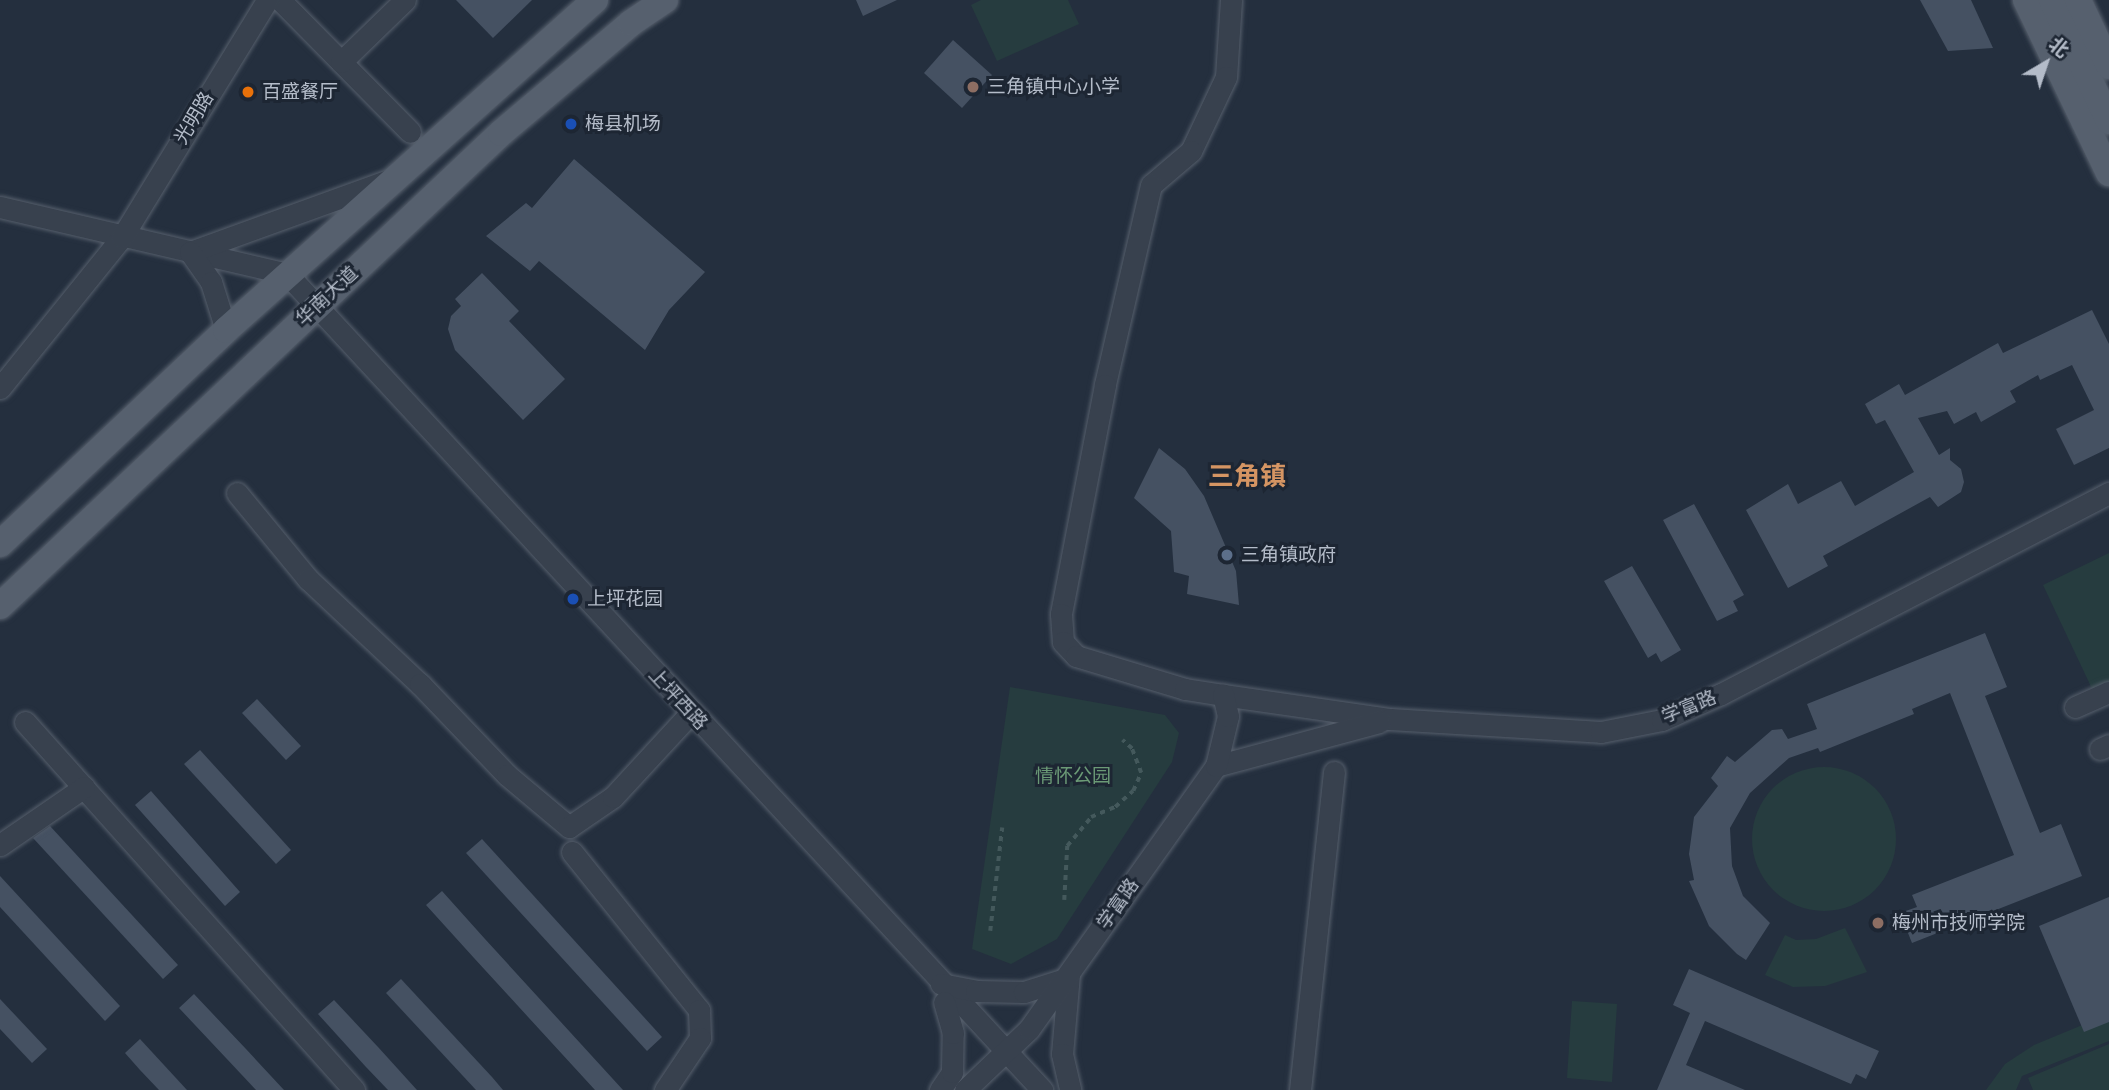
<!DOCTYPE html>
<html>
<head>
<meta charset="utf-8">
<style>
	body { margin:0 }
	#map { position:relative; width:2109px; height:1090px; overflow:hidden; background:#242f3e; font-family:Quicksand,"Noto Sans SC",sans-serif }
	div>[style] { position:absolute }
	.green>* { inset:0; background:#263c3f }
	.round { border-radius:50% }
	.building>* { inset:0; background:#455162 }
	.path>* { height:3.5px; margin-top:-1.75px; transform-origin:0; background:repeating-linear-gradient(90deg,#44595c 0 5px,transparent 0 10px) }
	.roads { filter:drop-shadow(0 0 2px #565f6c) drop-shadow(0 0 2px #565f6c) }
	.minor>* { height:21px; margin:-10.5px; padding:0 10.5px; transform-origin:10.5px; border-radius:10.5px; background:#38414e }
	.major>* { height:26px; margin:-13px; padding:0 13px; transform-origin:13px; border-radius:13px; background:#56606e }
	.dots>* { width:19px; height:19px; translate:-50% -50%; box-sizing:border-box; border:4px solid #1d2633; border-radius:50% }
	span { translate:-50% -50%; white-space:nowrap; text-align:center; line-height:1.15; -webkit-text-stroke:6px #1d2633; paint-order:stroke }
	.poi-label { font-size:19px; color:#b4bcc9 }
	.left { translate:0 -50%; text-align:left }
	.street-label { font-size:19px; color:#b4bcc9 }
	.park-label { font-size:19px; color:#6b9a76 }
	.district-label { font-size:26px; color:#d59563; font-weight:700 }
	.north { position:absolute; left:2011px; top:28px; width:70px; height:70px; -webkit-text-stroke:5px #1d2633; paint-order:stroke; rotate:39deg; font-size:19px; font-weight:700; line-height:28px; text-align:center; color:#b4bcc9 }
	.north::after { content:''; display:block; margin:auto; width:24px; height:32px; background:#b4bcc9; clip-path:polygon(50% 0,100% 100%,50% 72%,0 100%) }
</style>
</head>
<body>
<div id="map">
	<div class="green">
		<i style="clip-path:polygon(981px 0,1068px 0,1079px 24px,997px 61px,971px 5px)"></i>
		<i style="clip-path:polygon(2109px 553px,2109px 686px,2094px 693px,2043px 585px)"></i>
		<i style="clip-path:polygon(1010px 687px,1165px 715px,1179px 733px,1172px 762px,1057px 939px,1011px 964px,972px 949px)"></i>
		<i class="round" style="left:1752px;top:767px;width:144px;height:144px"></i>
		<i style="clip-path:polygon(1845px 928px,1867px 972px,1825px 986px,1793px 987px,1765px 975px,1785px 935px,1796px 940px,1816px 939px)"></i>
		<i style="clip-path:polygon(1572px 1001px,1617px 1004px,1612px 1082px,1567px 1078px)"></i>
		<i style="clip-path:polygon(2109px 1014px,2109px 1041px,2022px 1076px,2016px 1090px,1986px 1090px,2005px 1064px,2034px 1045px)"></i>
		<i style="clip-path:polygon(2109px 1044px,2109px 1090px,2033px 1090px,2028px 1078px)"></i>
	</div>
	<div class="building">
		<i style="clip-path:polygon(456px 0,532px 0,493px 38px)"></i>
		<i style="clip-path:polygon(856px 0,897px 0,863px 16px)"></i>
		<i style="clip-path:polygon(1920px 0,1971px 0,1993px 48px,1948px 51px)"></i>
		<i style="clip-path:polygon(953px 40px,992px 75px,962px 108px,924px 73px)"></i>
		<i style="clip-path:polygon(574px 159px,705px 272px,669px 310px,645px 350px,539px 261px,530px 271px,486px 236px,526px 203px,532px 208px)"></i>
		<i style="clip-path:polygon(482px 273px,519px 311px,509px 321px,565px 379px,523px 420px,455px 350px,448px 329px,451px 316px,461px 306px,455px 299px)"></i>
		<i style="clip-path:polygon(2092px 310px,2109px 344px,2109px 448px,2074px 465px,2056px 429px,2094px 410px,2072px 365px,2040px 380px,2038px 375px,2010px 391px,2016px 402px,1981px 422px,1976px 412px,1954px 424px,1947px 411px,1918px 418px,1939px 455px,1950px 448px,1950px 460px,1961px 469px,1964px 482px,1961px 492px,1938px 507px,1930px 497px,1823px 556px,1828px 566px,1788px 588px,1746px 510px,1788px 484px,1798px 504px,1841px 481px,1855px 506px,1914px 472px,1885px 420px,1876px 424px,1865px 404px,1899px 384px,1905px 395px,1998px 343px,2003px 353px)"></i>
		<i style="clip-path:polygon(1159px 448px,1185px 469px,1204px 496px,1236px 571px,1239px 605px,1187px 594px,1189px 576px,1174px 572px,1171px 531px,1134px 498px)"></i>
		<i style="clip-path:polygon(1694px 504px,1744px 595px,1733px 601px,1738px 611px,1717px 621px,1663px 520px)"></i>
		<i style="clip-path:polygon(1632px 566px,1681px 650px,1661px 662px,1656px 653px,1648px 658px,1604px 581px)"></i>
		<i style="clip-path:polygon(1985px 633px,2007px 687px,1985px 696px,2040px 833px,2061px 824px,2082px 876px,1912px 943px,1900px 913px,1917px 907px,1912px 895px,2014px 855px,1950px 693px,1912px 709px,1914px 714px,1820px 752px,1818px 748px,1789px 758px,1750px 793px,1730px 828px,1732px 866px,1743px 896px,1770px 923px,1746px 960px,1737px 954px,1709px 926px,1689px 881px,1694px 880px,1689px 854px,1694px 817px,1718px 786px,1711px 778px,1727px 756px,1735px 762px,1772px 730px,1782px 729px,1788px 739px,1817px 729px,1807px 704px)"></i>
		<i style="clip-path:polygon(257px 699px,301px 746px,286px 760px,242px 713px)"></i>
		<i style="clip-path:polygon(200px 750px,291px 850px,276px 864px,184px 764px)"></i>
		<i style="clip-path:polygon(151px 791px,240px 892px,225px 906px,135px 805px)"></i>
		<i style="clip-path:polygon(50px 826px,178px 965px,163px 979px,33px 838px)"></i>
		<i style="clip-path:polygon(482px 839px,662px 1037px,647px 1051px,466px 853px)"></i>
		<i style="clip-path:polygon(0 876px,120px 1006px,105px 1021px,0 907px)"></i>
		<i style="clip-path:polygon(442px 891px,485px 939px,623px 1090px,595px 1090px,474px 958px,426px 905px)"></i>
		<i style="clip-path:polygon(2109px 897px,2109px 1022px,2084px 1032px,2039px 926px)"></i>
		<i style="clip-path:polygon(1689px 969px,1879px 1051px,1866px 1079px,1856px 1074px,1851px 1084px,1705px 1021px,1686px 1065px,1745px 1090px,1657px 1090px,1690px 1013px,1673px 1005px)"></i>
		<i style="clip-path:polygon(401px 979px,492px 1077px,503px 1090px,476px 1090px,386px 993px)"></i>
		<i style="clip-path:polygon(194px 994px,246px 1049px,284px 1090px,256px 1090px,226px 1058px,179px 1008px)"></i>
		<i style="clip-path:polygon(0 999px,47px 1049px,32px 1063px,0 1029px)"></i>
		<i style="clip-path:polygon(334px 1000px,378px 1047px,417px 1090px,388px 1090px,366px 1067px,318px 1014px)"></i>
		<i style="clip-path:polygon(140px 1039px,187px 1090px,159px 1090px,140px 1070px,125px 1053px)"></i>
	</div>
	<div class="path">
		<i style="left:1064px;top:900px;width:54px;rotate:-86.8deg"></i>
		<i style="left:1067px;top:846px;width:38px;rotate:-50deg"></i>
		<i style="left:1091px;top:817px;width:26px;rotate:-23deg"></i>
		<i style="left:1115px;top:807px;width:24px;rotate:-42deg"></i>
		<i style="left:1133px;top:791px;width:20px;rotate:-66deg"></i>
		<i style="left:1141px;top:773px;width:26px;rotate:-111deg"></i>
		<i style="left:1132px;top:749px;width:13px;rotate:-138deg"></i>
		<i style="left:990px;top:931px;width:104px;rotate:-83.4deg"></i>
	</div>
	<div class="roads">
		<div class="minor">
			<i style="left:280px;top:0;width:185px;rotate:45.4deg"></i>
			<i style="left:1231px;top:0;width:77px;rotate:93.7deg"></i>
			<i style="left:1226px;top:77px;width:82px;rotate:115.3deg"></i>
			<i style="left:1191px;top:151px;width:52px;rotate:139.6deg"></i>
			<i style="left:1151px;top:185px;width:205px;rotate:103deg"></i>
			<i style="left:1105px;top:385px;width:233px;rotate:100.9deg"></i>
			<i style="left:1061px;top:614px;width:28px;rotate:86deg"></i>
			<i style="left:1063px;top:642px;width:19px;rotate:47deg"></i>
			<i style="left:1076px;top:656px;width:114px;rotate:16.8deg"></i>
			<i style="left:1185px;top:689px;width:38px;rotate:9deg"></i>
			<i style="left:1223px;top:695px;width:169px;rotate:8.2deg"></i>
			<i style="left:1390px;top:719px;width:211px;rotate:3.5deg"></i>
			<i style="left:1601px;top:732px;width:62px;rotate:-11.1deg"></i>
			<i style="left:1662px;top:720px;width:64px;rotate:-23.8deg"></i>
			<i style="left:1721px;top:694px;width:437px;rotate:-27.4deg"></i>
			<i style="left:341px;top:62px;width:89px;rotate:-44.1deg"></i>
			<i style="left:0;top:207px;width:295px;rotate:13.1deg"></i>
			<i style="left:287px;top:274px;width:1112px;rotate:47.22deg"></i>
			<i style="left:190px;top:252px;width:212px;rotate:-19.9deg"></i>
			<i style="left:190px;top:252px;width:37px;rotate:55deg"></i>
			<i style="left:211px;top:282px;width:50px;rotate:72.6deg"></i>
			<i style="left:0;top:388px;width:194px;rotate:-51.1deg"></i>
			<i style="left:122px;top:237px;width:278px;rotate:-58.5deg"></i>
			<i style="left:237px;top:493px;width:112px;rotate:50.5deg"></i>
			<i style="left:308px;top:579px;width:154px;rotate:43.2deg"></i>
			<i style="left:420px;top:684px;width:126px;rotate:46.3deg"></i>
			<i style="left:507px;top:775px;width:81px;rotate:40deg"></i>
			<i style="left:569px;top:827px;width:53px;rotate:-34.3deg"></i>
			<i style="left:613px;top:797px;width:105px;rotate:-47.3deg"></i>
			<i style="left:2075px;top:707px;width:37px;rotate:-24deg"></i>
			<i style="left:25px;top:722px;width:494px;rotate:48.2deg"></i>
			<i style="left:2100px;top:749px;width:10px;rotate:-24deg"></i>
			<i style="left:1216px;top:766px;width:169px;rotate:-15.1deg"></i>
			<i style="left:0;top:845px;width:102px;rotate:-34.6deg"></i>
			<i style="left:572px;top:852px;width:203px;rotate:51.2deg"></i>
			<i style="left:699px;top:1010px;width:28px;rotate:88deg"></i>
			<i style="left:700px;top:1038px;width:63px;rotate:123.9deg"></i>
			<i style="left:1069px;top:974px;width:80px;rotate:95deg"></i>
			<i style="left:1062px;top:1054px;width:37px;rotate:77deg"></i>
			<i style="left:941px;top:984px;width:36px;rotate:11deg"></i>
			<i style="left:976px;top:991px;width:48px;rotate:1.2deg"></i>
			<i style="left:1024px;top:992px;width:43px;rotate:-17.6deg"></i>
			<i style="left:940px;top:1090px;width:22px;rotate:-56deg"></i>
			<i style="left:952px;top:1072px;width:39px;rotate:-89deg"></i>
			<i style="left:953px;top:1033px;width:32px;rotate:-106deg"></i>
			<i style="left:965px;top:1090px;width:88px;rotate:-43.6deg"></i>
			<i style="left:1029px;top:1029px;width:323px;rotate:-54.6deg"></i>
			<i style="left:1216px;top:766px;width:51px;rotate:-76.5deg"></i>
			<i style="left:1228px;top:716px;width:22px;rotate:-103deg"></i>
			<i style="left:1300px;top:1090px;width:320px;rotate:-83.9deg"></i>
		</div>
		<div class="major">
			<i style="left:2026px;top:0;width:192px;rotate:64.4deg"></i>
			<i style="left:2052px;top:0;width:134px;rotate:64.8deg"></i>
			<i style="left:2078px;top:0;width:73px;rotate:64.8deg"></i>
			<i style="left:0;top:544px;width:311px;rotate:-43.4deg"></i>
			<i style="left:226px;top:330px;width:495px;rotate:-41.8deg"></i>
			<i style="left:0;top:606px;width:689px;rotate:-43.35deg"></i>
			<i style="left:501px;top:133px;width:170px;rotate:-40.2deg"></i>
			<i style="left:631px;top:23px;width:41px;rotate:-34.1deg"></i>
		</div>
	</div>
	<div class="dots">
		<i style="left:973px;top:87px;background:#8d6e63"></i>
		<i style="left:248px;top:92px;background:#e8710a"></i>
		<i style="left:571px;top:124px;background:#1a4fb4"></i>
		<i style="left:1227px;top:555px;background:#5c6f8a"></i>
		<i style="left:573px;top:599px;background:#1a4fb4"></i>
		<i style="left:1878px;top:923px;background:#8d6e63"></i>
	</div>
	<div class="poi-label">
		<span class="left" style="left:987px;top:87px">三角镇中心小学</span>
		<span class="left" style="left:262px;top:92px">百盛餐厅</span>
		<span class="left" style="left:585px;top:124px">梅县机场</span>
		<span class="left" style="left:1241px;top:555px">三角镇政府</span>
		<span class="left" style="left:587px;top:599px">上坪花园</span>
		<span class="left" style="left:1892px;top:923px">梅州市技师学院</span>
	</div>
	<div class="street-label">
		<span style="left:194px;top:118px;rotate:-59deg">光明路</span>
		<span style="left:327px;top:296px;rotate:-43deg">华南大道</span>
		<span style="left:678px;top:699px;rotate:47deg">上坪西路</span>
		<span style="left:1689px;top:707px;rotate:-22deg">学富路</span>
		<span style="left:1118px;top:904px;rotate:-55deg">学富路</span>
	</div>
	<div class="park-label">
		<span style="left:1073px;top:776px">情怀公园</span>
	</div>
	<div class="district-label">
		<span style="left:1247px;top:476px">三角镇</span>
	</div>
	<div class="north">北</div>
</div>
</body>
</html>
